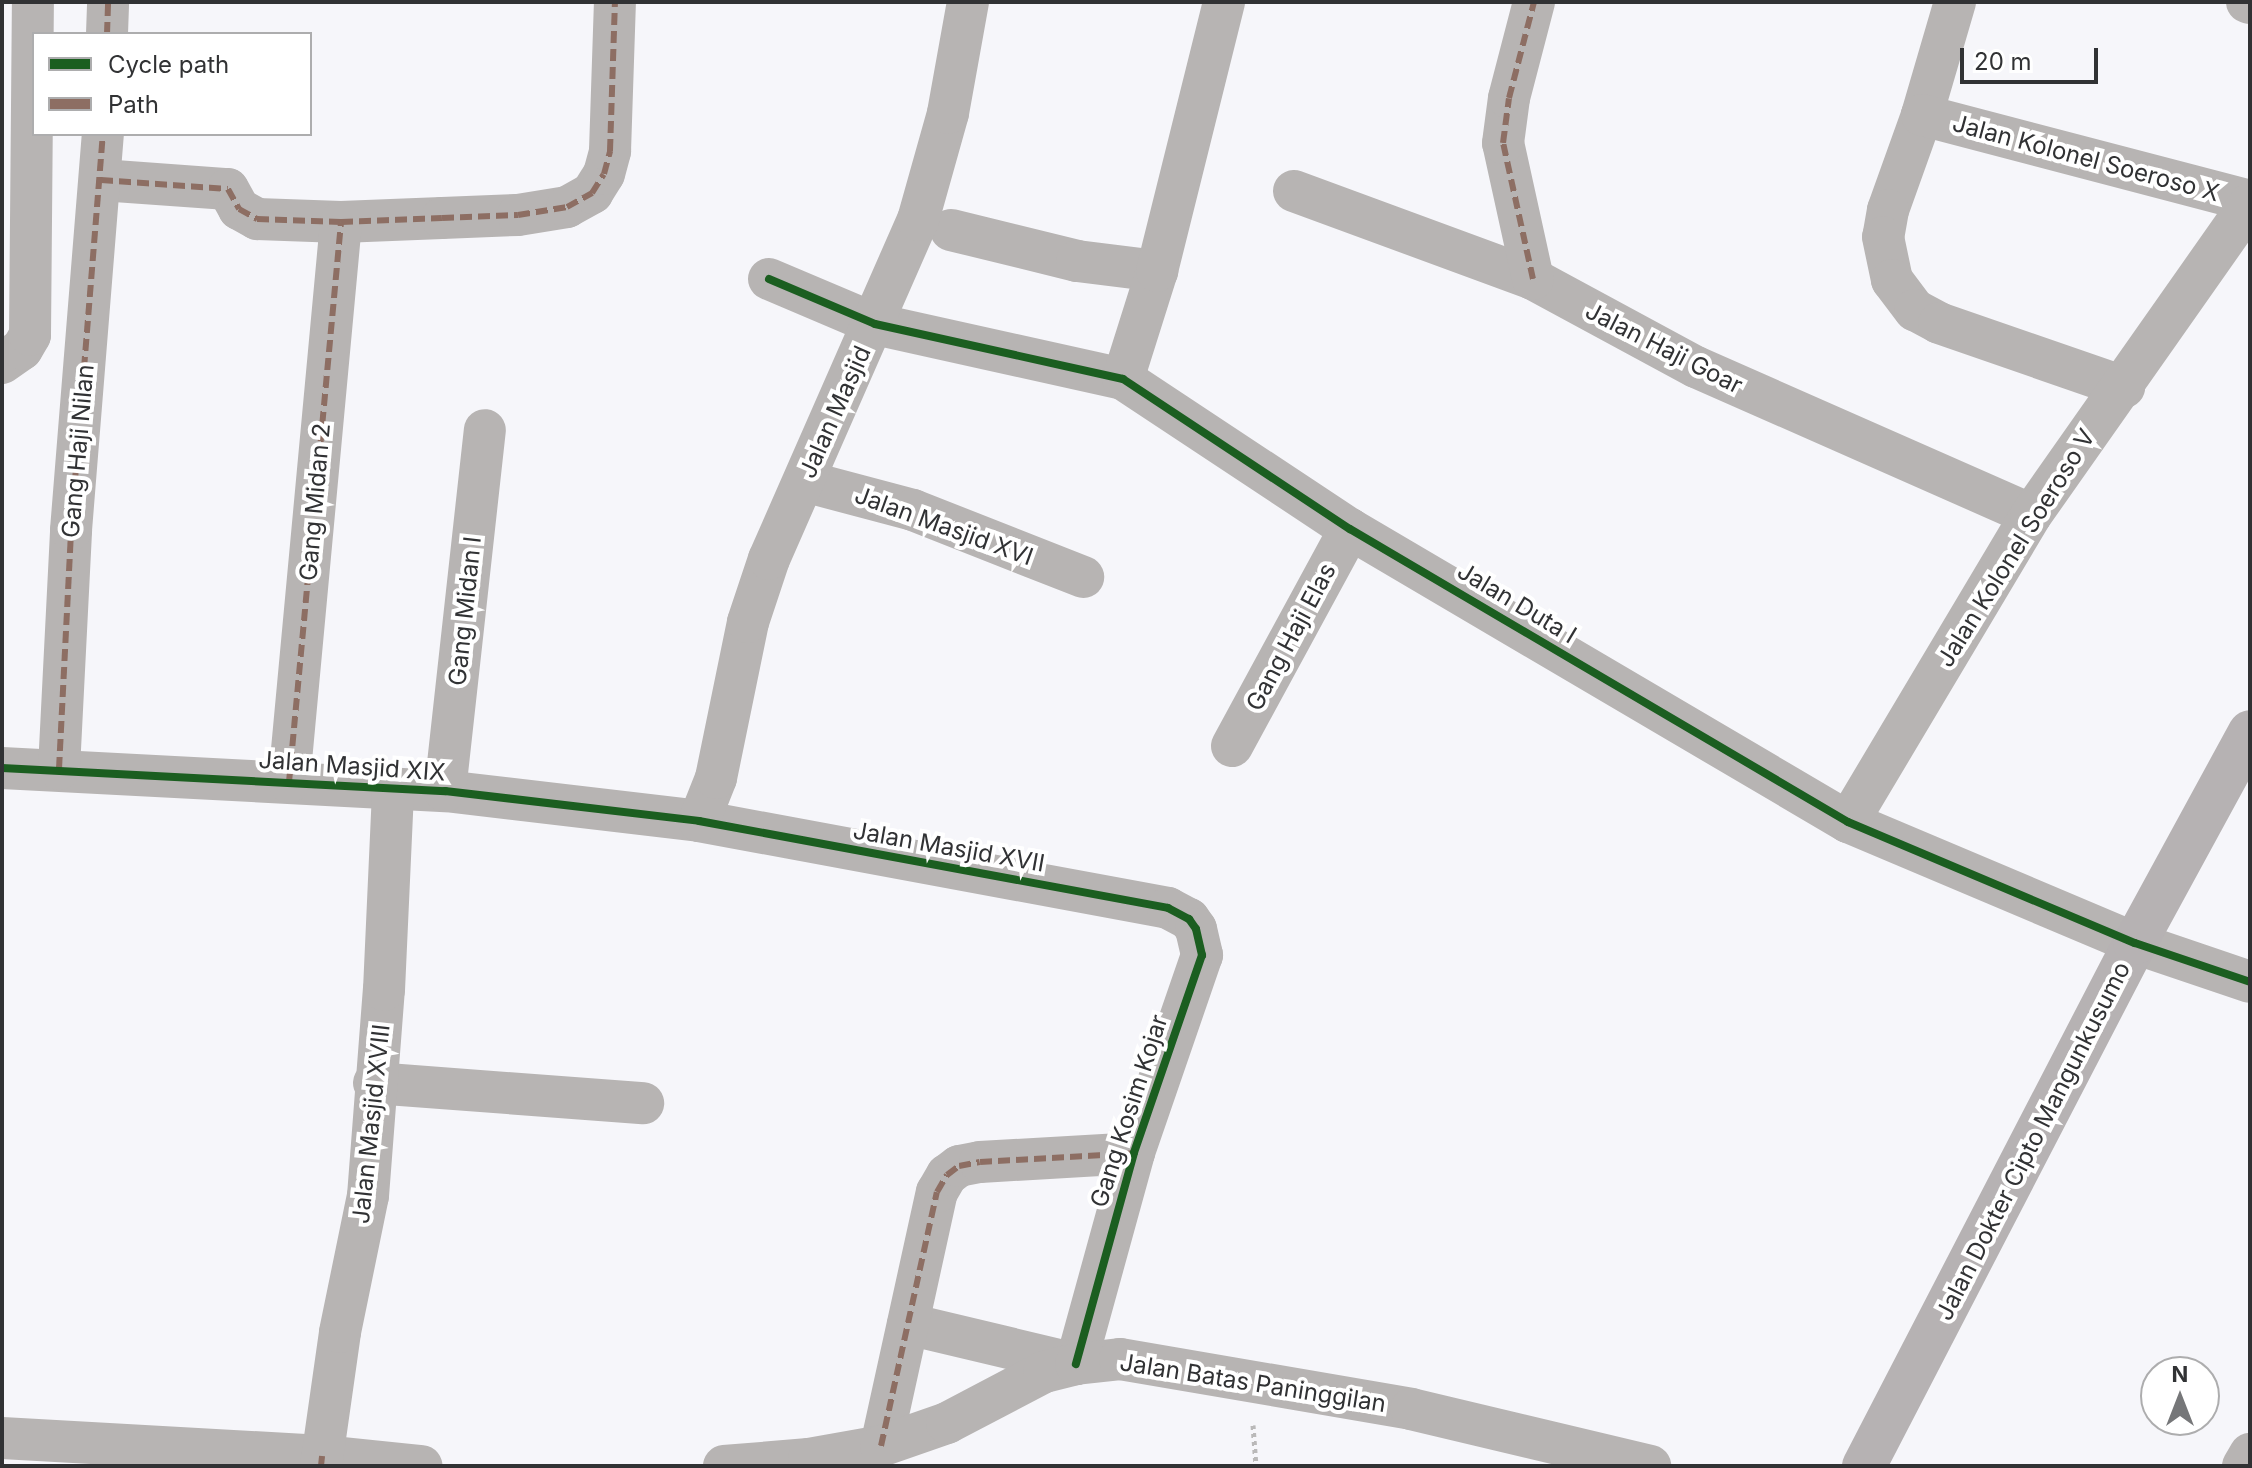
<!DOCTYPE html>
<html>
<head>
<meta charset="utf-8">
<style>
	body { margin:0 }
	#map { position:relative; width:2252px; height:1468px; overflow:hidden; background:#f6f6fa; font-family:Inter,sans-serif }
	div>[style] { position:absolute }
	.path>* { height:5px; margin-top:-2.5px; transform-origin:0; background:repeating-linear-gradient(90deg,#bab9b9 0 4px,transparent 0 8px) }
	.minor>* { height:42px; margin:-21px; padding:0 21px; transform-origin:21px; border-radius:21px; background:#b7b4b3 }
	.secondary>* { height:44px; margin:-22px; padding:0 22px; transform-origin:22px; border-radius:22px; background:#b6b2b3 }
	.quiet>* { height:6px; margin-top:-3px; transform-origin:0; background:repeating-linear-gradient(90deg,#8d6e63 0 12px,transparent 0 18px) }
	.cycleway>* { height:8px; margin:-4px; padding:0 4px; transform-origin:4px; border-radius:4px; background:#1b5e20 }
	span { translate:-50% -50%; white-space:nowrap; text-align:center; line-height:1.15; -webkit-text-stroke:8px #fff; paint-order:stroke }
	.street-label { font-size:24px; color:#313234 }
	.frame { position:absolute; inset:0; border:4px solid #313234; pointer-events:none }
	.legend { position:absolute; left:32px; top:32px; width:280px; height:104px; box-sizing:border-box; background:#fff; border:2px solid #adadae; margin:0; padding:10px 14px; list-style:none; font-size:24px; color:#313234 }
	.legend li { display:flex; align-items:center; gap:16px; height:40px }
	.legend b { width:40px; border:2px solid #adadae }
	.north { position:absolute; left:2140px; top:1356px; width:80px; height:80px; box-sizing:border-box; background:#fff; border:2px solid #adadae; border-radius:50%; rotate:0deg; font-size:22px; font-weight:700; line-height:32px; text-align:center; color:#313234 }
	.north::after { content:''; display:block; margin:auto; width:28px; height:36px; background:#767779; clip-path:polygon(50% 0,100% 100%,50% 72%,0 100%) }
	.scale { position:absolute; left:1960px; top:48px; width:138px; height:36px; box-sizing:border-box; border:4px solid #313234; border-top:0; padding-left:10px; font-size:24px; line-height:28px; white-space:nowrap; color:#313234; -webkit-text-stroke:6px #fff; paint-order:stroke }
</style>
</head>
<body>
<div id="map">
	<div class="path">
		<i style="left:1253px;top:1425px;width:41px;rotate:85.8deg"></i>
	</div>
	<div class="minor">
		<i style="left:1955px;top:2px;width:118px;rotate:106.3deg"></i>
		<i style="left:1922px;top:115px;width:101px;rotate:109.7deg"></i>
		<i style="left:1888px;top:210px;width:27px;rotate:100deg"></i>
		<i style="left:1883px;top:237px;width:44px;rotate:78.2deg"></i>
		<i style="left:1892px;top:280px;width:38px;rotate:53deg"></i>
		<i style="left:1915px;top:310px;width:27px;rotate:28deg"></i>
		<i style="left:1939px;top:323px;width:196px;rotate:19.1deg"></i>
		<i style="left:2247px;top:2px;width:3px;rotate:18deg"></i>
		<i style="left:107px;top:34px;width:32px;rotate:-88deg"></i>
		<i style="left:1922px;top:115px;width:339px;rotate:14.7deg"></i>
		<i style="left:101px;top:180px;width:127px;rotate:4.1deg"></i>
		<i style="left:228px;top:189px;width:23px;rotate:61deg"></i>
		<i style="left:239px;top:209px;width:21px;rotate:29deg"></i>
		<i style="left:257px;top:219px;width:84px;rotate:2deg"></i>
		<i style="left:341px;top:222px;width:101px;rotate:-2.3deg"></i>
		<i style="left:442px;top:218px;width:76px;rotate:-2.3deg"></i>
		<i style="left:518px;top:215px;width:50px;rotate:-9.3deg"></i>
		<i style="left:567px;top:207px;width:29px;rotate:-29deg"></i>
		<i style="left:592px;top:193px;width:22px;rotate:-58deg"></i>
		<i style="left:604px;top:174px;width:24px;rotate:-75deg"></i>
		<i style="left:610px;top:151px;width:149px;rotate:-88.1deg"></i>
		<i style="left:1294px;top:191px;width:255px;rotate:20.2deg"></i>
		<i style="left:1533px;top:279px;width:185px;rotate:28.4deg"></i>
		<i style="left:1696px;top:367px;width:366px;rotate:23.8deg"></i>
		<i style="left:951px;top:230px;width:130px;rotate:13.8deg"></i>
		<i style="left:1077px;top:261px;width:81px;rotate:7.1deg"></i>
		<i style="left:769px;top:279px;width:115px;rotate:23deg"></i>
		<i style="left:875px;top:324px;width:254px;rotate:12.5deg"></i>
		<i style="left:1123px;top:379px;width:272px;rotate:33.5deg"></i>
		<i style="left:1350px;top:529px;width:578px;rotate:30.47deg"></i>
		<i style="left:1848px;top:822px;width:311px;rotate:22.9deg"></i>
		<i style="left:2135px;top:943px;width:121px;rotate:18.7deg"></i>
		<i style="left:1533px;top:279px;width:139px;rotate:-102.4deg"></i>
		<i style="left:1503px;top:143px;width:45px;rotate:-82.4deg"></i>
		<i style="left:1509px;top:98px;width:99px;rotate:-75.4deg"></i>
		<i style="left:2px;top:363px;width:24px;rotate:-35deg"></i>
		<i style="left:22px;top:349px;width:16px;rotate:-60deg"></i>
		<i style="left:30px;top:335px;width:333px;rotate:-89.5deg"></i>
		<i style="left:1123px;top:379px;width:113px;rotate:-72.5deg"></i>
		<i style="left:1157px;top:271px;width:277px;rotate:-76deg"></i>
		<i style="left:804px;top:481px;width:113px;rotate:14.9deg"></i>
		<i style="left:913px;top:510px;width:183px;rotate:21.5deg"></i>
		<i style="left:1232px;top:746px;width:247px;rotate:-61.5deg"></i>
		<i style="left:2px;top:768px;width:444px;rotate:3deg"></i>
		<i style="left:445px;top:791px;width:256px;rotate:6.7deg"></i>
		<i style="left:699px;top:821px;width:477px;rotate:10.5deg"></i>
		<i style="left:1168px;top:908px;width:24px;rotate:28deg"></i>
		<i style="left:1189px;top:919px;width:12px;rotate:55deg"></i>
		<i style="left:1196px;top:929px;width:27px;rotate:77deg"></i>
		<i style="left:1202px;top:955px;width:209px;rotate:109deg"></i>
		<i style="left:1134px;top:1153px;width:219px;rotate:105.4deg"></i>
		<i style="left:59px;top:769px;width:239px;rotate:-87.1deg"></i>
		<i style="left:71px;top:530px;width:397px;rotate:-85.4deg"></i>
		<i style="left:289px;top:782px;width:562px;rotate:-84.69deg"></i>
		<i style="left:445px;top:791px;width:363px;rotate:-83.7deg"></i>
		<i style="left:699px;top:821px;width:46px;rotate:-68.4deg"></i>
		<i style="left:716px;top:778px;width:159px;rotate:-78.4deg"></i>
		<i style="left:748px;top:622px;width:66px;rotate:-71.6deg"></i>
		<i style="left:769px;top:559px;width:370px;rotate:-66.3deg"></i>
		<i style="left:918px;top:220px;width:111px;rotate:-74.3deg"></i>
		<i style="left:948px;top:113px;width:113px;rotate:-79.8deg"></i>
		<i style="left:1848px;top:822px;width:357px;rotate:-59.2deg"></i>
		<i style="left:2031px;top:515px;width:381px;rotate:-54.9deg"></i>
		<i style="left:374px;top:1083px;width:270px;rotate:4.3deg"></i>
		<i style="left:908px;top:1324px;width:173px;rotate:13.4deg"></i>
		<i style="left:2px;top:1438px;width:321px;rotate:3.2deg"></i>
		<i style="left:322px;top:1456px;width:100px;rotate:5.8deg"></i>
		<i style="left:881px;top:1446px;width:260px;rotate:-77.6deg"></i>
		<i style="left:937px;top:1192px;width:20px;rotate:-60deg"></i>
		<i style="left:947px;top:1175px;width:15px;rotate:-37deg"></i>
		<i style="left:959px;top:1166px;width:21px;rotate:-11deg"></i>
		<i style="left:980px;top:1162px;width:154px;rotate:-3.3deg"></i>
		<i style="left:321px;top:1466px;width:135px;rotate:-81.9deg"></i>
		<i style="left:340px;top:1332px;width:139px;rotate:-78.4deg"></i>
		<i style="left:368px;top:1196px;width:207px;rotate:-85.6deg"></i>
		<i style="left:384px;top:990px;width:201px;rotate:-87.4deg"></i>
		<i style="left:724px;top:1466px;width:85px;rotate:-4.7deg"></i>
		<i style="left:809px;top:1459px;width:73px;rotate:-10.2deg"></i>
		<i style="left:881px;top:1446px;width:70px;rotate:-19.2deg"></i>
		<i style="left:947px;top:1423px;width:110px;rotate:-27.7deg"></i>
		<i style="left:1044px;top:1372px;width:33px;rotate:-14deg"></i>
		<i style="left:1076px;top:1364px;width:44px;rotate:-6.5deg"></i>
		<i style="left:1120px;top:1359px;width:295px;rotate:9.7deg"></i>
		<i style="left:1411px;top:1409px;width:246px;rotate:13.4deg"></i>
		<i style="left:2243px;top:1466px;width:14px;rotate:-60deg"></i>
	</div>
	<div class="secondary">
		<i style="left:1864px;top:1466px;width:589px;rotate:-62.61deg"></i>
		<i style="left:2135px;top:943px;width:240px;rotate:-61.4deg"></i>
	</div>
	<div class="quiet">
		<i style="left:107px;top:34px;width:32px;rotate:-88deg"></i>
		<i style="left:101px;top:180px;width:127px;rotate:4.1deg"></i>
		<i style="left:228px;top:189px;width:23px;rotate:61deg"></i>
		<i style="left:239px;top:209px;width:21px;rotate:29deg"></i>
		<i style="left:257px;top:219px;width:84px;rotate:2deg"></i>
		<i style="left:341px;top:222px;width:101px;rotate:-2.3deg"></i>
		<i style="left:442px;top:218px;width:76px;rotate:-2.3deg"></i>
		<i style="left:518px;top:215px;width:50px;rotate:-9.3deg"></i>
		<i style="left:567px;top:207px;width:29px;rotate:-29deg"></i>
		<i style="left:592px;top:193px;width:22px;rotate:-58deg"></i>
		<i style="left:604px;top:174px;width:24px;rotate:-75deg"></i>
		<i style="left:610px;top:151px;width:149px;rotate:-88.1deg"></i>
		<i style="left:1533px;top:279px;width:139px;rotate:-102.4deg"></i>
		<i style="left:1503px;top:143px;width:45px;rotate:-82.4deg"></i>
		<i style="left:1509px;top:98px;width:99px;rotate:-75.4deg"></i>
		<i style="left:59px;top:769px;width:239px;rotate:-87.1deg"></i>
		<i style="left:71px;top:530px;width:397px;rotate:-85.4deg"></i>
		<i style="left:289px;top:782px;width:562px;rotate:-84.69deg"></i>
		<i style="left:881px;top:1446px;width:260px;rotate:-77.6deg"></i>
		<i style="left:937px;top:1192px;width:20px;rotate:-60deg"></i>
		<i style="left:947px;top:1175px;width:15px;rotate:-37deg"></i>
		<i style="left:959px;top:1166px;width:21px;rotate:-11deg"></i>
		<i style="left:980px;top:1162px;width:154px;rotate:-3.3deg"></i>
		<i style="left:321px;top:1466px;width:10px;rotate:-84deg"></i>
	</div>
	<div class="cycleway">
		<i style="left:769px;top:279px;width:115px;rotate:23deg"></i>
		<i style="left:875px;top:324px;width:254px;rotate:12.5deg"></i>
		<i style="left:1123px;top:379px;width:272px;rotate:33.5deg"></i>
		<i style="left:1350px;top:529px;width:578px;rotate:30.47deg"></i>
		<i style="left:1848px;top:822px;width:311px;rotate:22.9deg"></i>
		<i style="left:2135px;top:943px;width:121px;rotate:18.7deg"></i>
		<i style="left:2px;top:768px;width:444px;rotate:3deg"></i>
		<i style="left:445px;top:791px;width:256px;rotate:6.7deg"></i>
		<i style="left:699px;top:821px;width:477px;rotate:10.5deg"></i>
		<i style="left:1168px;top:908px;width:24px;rotate:28deg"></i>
		<i style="left:1189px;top:919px;width:12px;rotate:55deg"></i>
		<i style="left:1196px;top:929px;width:27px;rotate:77deg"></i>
		<i style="left:1202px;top:955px;width:209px;rotate:109deg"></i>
		<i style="left:1134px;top:1153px;width:219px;rotate:105.4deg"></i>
	</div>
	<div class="street-label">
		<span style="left:2086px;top:158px;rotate:15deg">Jalan Kolonel Soeroso X</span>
		<span style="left:1664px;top:348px;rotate:27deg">Jalan Haji Goar</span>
		<span style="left:835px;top:412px;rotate:-66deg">Jalan Masjid</span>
		<span style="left:78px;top:451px;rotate:-85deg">Gang Haji Nilan</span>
		<span style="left:315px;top:502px;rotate:-85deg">Gang Midan 2</span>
		<span style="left:944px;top:526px;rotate:20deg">Jalan Masjid XVI</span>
		<span style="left:2016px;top:548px;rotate:-58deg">Jalan Kolonel Soeroso V</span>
		<span style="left:1517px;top:603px;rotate:31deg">Jalan Duta I</span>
		<span style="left:465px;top:611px;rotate:-84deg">Gang Midan I</span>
		<span style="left:1291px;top:637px;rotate:-62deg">Gang Haji Elas</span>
		<span style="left:352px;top:766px;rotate:4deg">Jalan Masjid XIX</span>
		<span style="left:949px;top:847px;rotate:10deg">Jalan Masjid XVII</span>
		<span style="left:1129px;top:1111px;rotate:-72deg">Gang Kosim Kojar</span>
		<span style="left:371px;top:1124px;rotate:-84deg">Jalan Masjid XVIII</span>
		<span style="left:2033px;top:1141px;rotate:-63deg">Jalan Dokter Cipto Mangunkusumo</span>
		<span style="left:1253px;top:1383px;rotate:9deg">Jalan Batas Paninggilan</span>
	</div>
	<div class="frame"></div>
	<ul class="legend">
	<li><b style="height:10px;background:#1b5e20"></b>Cycle path</li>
	<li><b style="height:10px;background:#8d6e63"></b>Path</li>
	</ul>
	<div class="north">N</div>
	<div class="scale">20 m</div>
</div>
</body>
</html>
